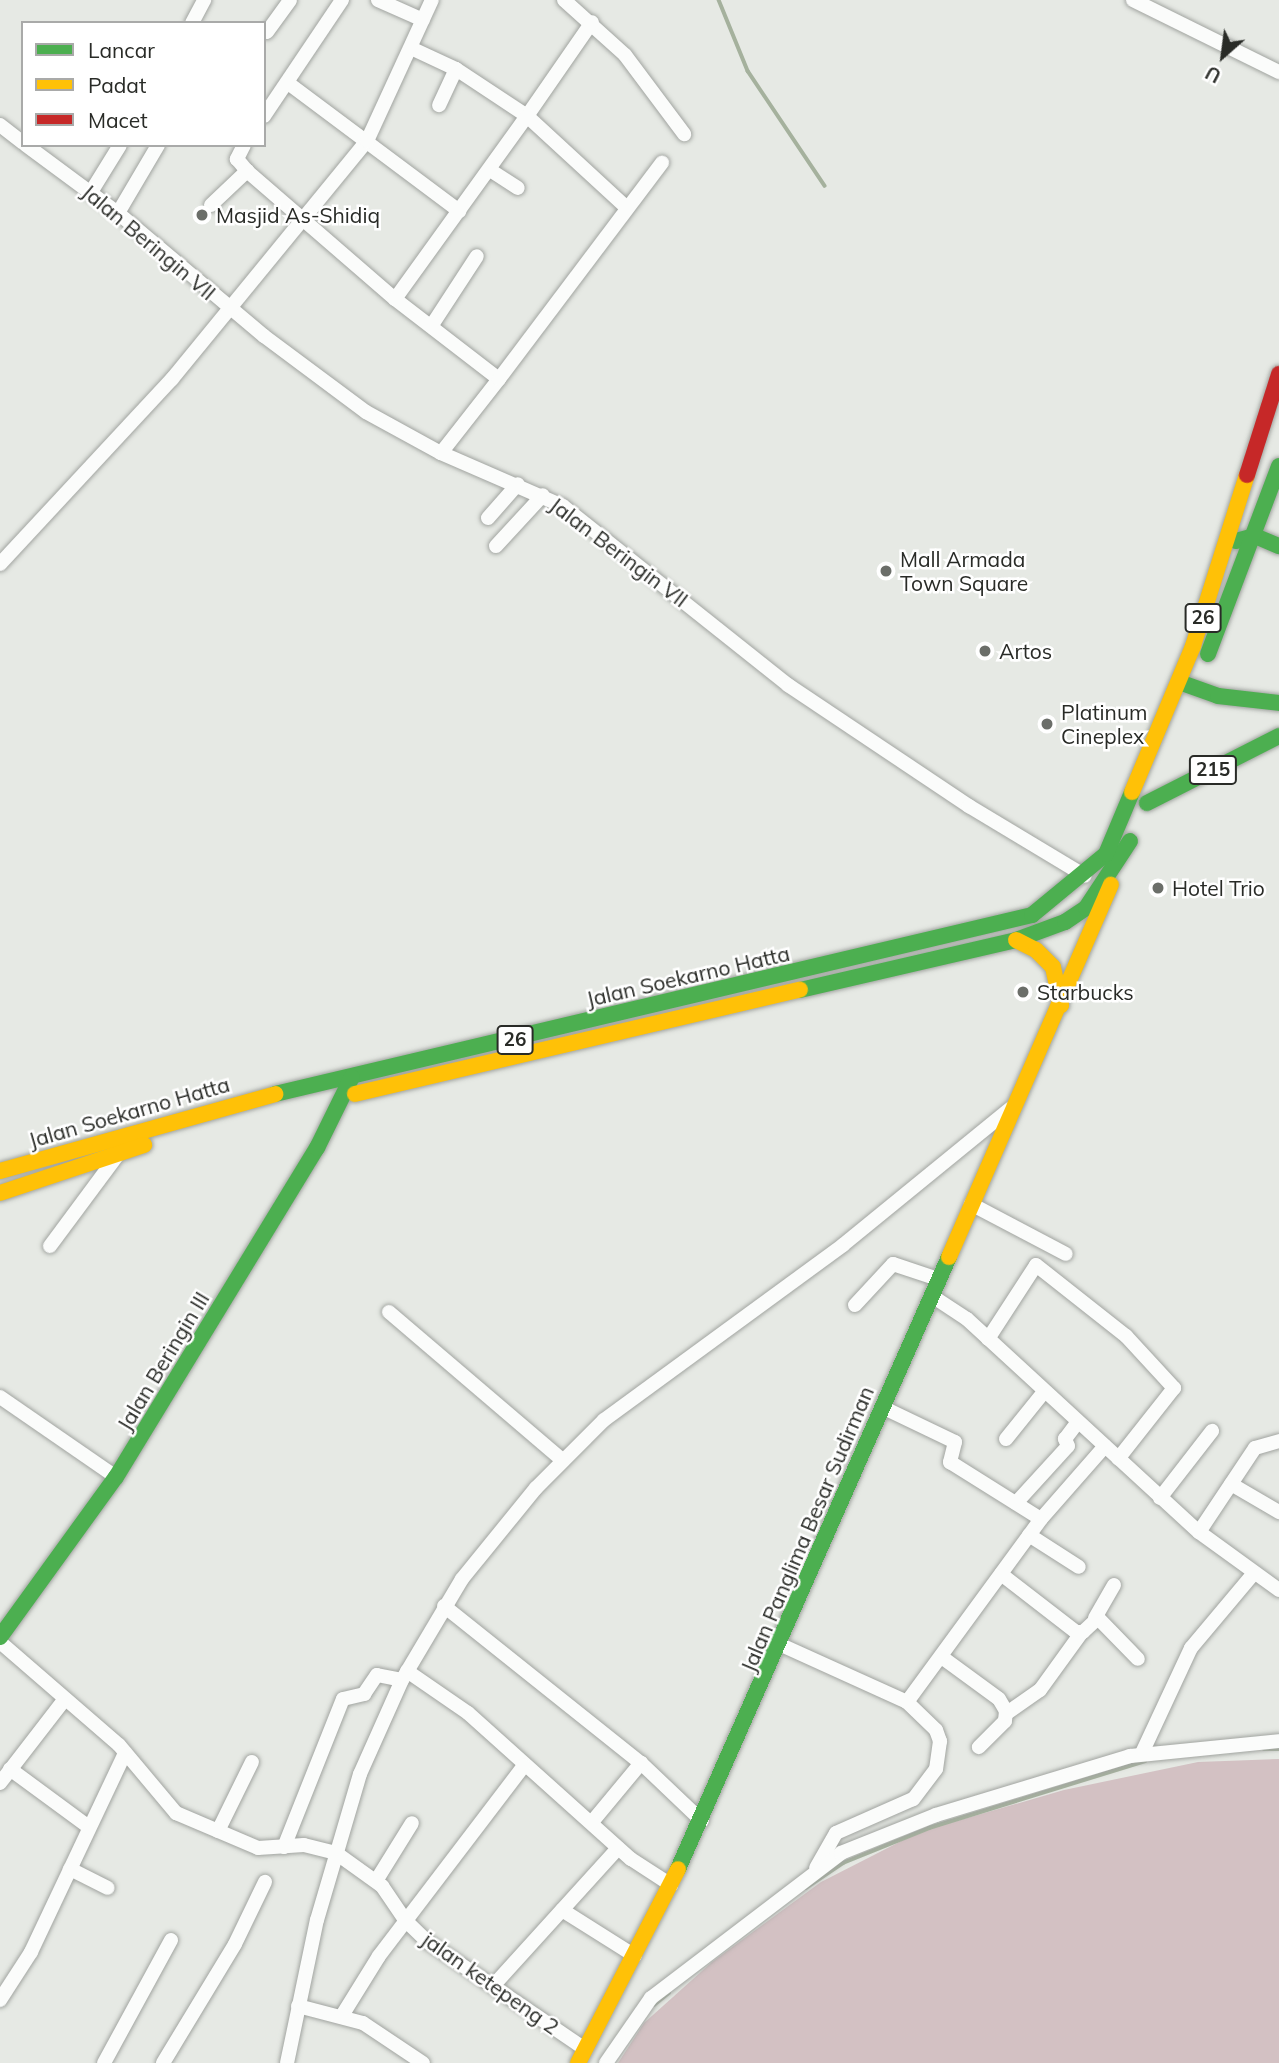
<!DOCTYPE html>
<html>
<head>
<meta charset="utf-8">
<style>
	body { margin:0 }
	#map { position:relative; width:1279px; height:2063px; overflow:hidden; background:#e6e9e4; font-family:Mulish,sans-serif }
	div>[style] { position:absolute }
	.forest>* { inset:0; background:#d3c1c3 }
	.stream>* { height:3.5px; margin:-1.75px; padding:0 1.75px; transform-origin:1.75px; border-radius:1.75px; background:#a5b19d }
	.roads { filter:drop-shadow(0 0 2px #a1a4a0) drop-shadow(0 0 2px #a1a4a0) }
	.street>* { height:14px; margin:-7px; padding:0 7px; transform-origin:7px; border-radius:7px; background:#fbfcfb }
	.fast>* { height:16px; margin:-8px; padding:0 8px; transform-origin:8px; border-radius:8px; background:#4caf50 }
	.slow>* { height:16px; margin:-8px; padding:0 8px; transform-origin:8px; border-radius:8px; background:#ffc107 }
	.jam>* { height:16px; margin:-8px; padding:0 8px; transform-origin:8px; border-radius:8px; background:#c62828 }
	.dots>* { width:19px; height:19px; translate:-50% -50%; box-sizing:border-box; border:4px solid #fff; border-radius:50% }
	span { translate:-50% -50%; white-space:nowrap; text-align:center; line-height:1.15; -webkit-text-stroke:5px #fff; paint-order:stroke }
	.shield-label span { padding:2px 5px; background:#fff; border:2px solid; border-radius:5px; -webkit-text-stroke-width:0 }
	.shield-label { font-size:19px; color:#292b27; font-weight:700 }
	.poi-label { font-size:21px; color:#292b27 }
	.left { translate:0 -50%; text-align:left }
	.street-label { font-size:21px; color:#292b27 }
	.legend { position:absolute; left:21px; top:21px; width:245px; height:126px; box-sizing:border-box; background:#fff; border:2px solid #a9aaa9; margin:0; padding:9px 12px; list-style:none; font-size:21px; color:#292b27 }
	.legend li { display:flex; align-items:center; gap:14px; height:35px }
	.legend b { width:35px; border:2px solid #a9aaa9 }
	.north { position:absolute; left:1188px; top:21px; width:70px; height:70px; -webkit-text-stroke:5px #fff; paint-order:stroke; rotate:208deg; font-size:19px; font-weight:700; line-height:28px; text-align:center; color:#292b27 }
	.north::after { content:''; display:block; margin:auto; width:24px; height:32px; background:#292b27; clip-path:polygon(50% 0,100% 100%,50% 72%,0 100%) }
</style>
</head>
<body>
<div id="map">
	<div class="forest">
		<i style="clip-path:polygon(1279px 1759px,1279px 2063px,618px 2063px,644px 2023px,712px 1962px,821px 1882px,919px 1832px,1064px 1790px,1198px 1762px)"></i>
	</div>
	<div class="stream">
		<i style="left:719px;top:0;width:77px;rotate:67.8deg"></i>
		<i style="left:748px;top:71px;width:138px;rotate:56.2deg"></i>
		<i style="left:1264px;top:1749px;width:15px"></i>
		<i style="left:806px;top:1888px;width:45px;rotate:-34deg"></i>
		<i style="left:843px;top:1863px;width:93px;rotate:-22.1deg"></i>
		<i style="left:929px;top:1828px;width:226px;rotate:-17.2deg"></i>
		<i style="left:654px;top:2005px;width:19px;rotate:-39deg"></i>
	</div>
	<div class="roads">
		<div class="street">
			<i style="left:378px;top:0;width:49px;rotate:24deg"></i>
			<i style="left:564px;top:0;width:82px;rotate:42deg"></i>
			<i style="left:625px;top:55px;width:99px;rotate:53.2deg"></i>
			<i style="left:1133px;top:0;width:163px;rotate:26.3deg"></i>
			<i style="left:192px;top:23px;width:26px;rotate:-62deg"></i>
			<i style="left:267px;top:32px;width:39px;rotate:-54deg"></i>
			<i style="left:413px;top:49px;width:47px;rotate:24.9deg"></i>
			<i style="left:456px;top:69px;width:40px;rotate:115deg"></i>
			<i style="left:456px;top:69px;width:85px;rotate:33.5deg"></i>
			<i style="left:527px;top:116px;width:114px;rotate:-55.3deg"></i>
			<i style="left:288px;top:83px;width:214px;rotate:36.8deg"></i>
			<i style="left:264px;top:116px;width:140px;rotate:-56.1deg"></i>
			<i style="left:0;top:125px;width:29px;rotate:38deg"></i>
			<i style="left:26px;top:145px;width:114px;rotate:36.5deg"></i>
			<i style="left:118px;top:213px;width:191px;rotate:40.1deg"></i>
			<i style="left:264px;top:336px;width:127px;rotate:36.7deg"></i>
			<i style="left:366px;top:412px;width:85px;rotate:28.7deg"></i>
			<i style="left:441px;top:453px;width:133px;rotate:23.5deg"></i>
			<i style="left:563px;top:506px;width:288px;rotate:38.5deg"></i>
			<i style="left:788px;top:685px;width:218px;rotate:33.8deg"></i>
			<i style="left:969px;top:806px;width:135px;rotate:31.1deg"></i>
			<i style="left:244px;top:145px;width:16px;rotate:117deg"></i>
			<i style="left:237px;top:159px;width:16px;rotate:50deg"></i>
			<i style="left:247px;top:171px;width:196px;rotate:40.9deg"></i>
			<i style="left:395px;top:299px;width:226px;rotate:-54.2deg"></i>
			<i style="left:527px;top:116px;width:136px;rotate:42.6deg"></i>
			<i style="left:490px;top:170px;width:33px;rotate:33deg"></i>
			<i style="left:91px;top:192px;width:55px;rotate:-58.3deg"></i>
			<i style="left:211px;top:205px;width:50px;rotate:-43.4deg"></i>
			<i style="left:118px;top:213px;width:79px;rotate:-59.5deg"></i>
			<i style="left:395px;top:299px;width:131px;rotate:37.6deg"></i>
			<i style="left:499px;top:379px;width:94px;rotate:128.1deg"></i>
			<i style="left:432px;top:325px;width:82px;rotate:-56.9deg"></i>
			<i style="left:499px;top:379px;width:271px;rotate:-53deg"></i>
			<i style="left:488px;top:518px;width:45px;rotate:-48.6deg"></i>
			<i style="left:496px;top:546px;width:69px;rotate:-47.3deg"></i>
			<i style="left:0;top:564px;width:253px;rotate:-47.1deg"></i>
			<i style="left:172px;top:379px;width:308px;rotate:-50.7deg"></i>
			<i style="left:367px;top:141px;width:155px;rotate:-65.3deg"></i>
			<i style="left:971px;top:1204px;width:107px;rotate:27.8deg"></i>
			<i style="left:50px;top:1246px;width:111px;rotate:-53.4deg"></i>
			<i style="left:932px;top:1296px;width:42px;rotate:33.3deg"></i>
			<i style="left:967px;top:1319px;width:315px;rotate:42.6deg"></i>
			<i style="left:1199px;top:1532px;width:99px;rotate:35.9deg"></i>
			<i style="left:855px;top:1305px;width:56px;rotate:-47.2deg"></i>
			<i style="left:893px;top:1264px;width:47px;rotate:18.4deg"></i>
			<i style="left:389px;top:1312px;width:228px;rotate:40.5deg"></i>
			<i style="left:988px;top:1339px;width:88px;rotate:-57deg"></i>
			<i style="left:1036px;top:1265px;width:115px;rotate:38.3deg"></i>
			<i style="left:1126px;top:1336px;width:71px;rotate:47.3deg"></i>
			<i style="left:1174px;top:1388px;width:90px;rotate:128.3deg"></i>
			<i style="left:0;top:1397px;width:141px;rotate:34.6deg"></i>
			<i style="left:882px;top:1407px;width:81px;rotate:25.6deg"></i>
			<i style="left:955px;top:1442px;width:21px;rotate:104deg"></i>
			<i style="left:950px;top:1462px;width:107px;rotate:32.1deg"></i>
			<i style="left:1006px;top:1439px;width:59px;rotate:-51.2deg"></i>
			<i style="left:1231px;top:1484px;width:56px;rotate:30.3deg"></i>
			<i style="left:1160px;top:1498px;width:85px;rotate:-52.2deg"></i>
			<i style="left:1016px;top:1503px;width:77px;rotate:-47.6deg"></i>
			<i style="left:1068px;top:1446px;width:8px;rotate:-113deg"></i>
			<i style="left:1065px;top:1439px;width:20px;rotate:-53deg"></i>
			<i style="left:1199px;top:1532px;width:101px;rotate:-56.3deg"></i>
			<i style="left:1255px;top:1448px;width:25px;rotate:-16deg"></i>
			<i style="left:1029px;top:1535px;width:59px;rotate:32.6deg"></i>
			<i style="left:1001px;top:1574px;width:95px;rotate:37.7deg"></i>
			<i style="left:1076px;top:1632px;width:7px"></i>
			<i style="left:1083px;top:1632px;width:21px;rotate:-43deg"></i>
			<i style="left:1098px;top:1618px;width:57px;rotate:45.7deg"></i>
			<i style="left:444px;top:1606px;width:252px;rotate:38.6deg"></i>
			<i style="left:1095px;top:1618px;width:38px;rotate:-60deg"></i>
			<i style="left:0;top:1642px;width:157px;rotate:40.9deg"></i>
			<i style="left:119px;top:1745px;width:89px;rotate:50deg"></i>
			<i style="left:176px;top:1813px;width:89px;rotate:23.1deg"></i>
			<i style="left:258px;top:1848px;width:46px;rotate:-3.7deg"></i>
			<i style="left:304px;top:1845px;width:33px;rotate:14deg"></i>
			<i style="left:336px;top:1853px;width:57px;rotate:35.7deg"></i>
			<i style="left:382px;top:1886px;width:41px;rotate:55.9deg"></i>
			<i style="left:405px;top:1920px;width:32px;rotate:44deg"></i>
			<i style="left:428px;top:1942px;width:190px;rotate:34.3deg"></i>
			<i style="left:779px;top:1644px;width:141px;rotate:24.4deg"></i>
			<i style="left:907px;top:1702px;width:40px;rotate:44deg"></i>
			<i style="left:936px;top:1730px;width:12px;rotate:70deg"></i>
			<i style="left:940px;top:1741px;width:28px;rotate:98deg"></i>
			<i style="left:936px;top:1769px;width:38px;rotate:127deg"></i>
			<i style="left:913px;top:1799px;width:84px;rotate:156.2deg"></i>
			<i style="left:836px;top:1833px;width:40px;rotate:119.7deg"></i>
			<i style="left:943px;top:1658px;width:69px;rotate:36.2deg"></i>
			<i style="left:999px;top:1699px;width:14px;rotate:60deg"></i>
			<i style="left:1006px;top:1711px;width:10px;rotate:96deg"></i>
			<i style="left:1005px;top:1721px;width:37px;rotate:135deg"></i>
			<i style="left:407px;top:1671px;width:74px;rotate:34.5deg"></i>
			<i style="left:468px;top:1713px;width:219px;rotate:41.9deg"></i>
			<i style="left:631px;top:1859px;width:48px;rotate:33deg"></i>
			<i style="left:907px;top:1702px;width:227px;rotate:-53.8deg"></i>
			<i style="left:1041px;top:1519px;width:97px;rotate:-48.8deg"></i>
			<i style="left:1007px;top:1713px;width:40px;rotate:-34.9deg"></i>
			<i style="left:1040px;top:1690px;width:72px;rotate:-54.1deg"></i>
			<i style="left:1142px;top:1753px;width:116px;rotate:-65deg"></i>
			<i style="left:1191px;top:1648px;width:98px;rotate:-50deg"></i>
			<i style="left:10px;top:1769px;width:98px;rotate:36.3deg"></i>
			<i style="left:0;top:1783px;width:106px;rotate:-52.3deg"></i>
			<i style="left:592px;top:1822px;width:77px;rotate:-50.3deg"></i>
			<i style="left:641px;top:1763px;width:84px;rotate:43.6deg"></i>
			<i style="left:218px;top:1831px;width:77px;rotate:-63.8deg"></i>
			<i style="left:284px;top:1847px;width:159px;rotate:-68.3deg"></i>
			<i style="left:343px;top:1699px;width:22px;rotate:-13deg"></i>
			<i style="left:364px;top:1694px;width:23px;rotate:-56deg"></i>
			<i style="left:377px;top:1675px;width:25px;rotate:11deg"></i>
			<i style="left:70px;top:1869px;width:42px;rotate:26.6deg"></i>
			<i style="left:376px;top:1881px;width:68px;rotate:-58.2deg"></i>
			<i style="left:562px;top:1910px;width:86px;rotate:32.2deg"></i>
			<i style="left:493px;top:1986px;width:186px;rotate:-47.8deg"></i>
			<i style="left:0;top:2000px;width:57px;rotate:-57.1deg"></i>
			<i style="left:31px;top:1952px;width:220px;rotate:-64.7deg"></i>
			<i style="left:298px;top:2006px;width:67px;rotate:14.7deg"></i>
			<i style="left:363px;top:2023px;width:72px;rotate:33.7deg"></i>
			<i style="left:343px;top:2014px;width:68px;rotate:-58.2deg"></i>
			<i style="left:379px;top:1956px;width:239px;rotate:-52.7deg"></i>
			<i style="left:104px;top:2063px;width:140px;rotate:-61.4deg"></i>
			<i style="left:163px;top:2063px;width:139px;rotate:-58.8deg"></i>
			<i style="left:235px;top:1944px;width:69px;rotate:-64.2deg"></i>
			<i style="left:287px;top:2063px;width:146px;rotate:-78.2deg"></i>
			<i style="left:317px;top:1920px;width:152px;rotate:-73.6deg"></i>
			<i style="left:360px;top:1774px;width:103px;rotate:-65.9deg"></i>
			<i style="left:402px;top:1680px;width:117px;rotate:-59.3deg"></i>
			<i style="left:462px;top:1579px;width:117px;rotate:-50.9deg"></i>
			<i style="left:536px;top:1488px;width:96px;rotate:-45deg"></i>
			<i style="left:604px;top:1420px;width:296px;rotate:-36.2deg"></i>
			<i style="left:843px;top:1245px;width:215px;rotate:-39.2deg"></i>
			<i style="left:606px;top:2063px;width:79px;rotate:-55.3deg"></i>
			<i style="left:651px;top:1998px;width:239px;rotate:-37.3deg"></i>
			<i style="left:841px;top:1853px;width:102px;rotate:-21.8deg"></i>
			<i style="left:936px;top:1815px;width:203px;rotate:-16.9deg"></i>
			<i style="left:1130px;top:1756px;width:150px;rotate:-5.7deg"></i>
		</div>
		<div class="fast">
			<i style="left:1236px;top:541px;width:20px;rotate:-15deg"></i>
			<i style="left:1255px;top:536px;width:26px;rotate:23deg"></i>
			<i style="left:1208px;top:654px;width:201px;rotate:-69.3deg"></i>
			<i style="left:1179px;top:682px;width:41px;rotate:19.7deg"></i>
			<i style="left:1218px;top:696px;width:61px;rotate:6.5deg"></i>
			<i style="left:1147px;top:803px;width:148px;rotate:-26.9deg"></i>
			<i style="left:800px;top:990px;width:222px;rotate:-13deg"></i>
			<i style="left:1016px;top:940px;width:52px;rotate:-20.2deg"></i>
			<i style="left:1065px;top:922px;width:25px;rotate:-34deg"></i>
			<i style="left:1086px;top:908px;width:80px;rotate:-56.7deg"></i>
			<i style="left:275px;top:1094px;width:778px;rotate:-13.3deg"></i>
			<i style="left:1032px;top:915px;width:96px;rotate:-39.5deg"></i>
			<i style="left:1106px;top:854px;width:67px;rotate:-67.2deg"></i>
			<i style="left:0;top:1637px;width:198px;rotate:-54.1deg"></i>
			<i style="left:116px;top:1477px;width:386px;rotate:-58.6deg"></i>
			<i style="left:317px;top:1148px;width:79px;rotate:-63.8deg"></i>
			<i style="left:678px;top:1869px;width:669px;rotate:-66.12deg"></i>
		</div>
		<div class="slow">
			<i style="left:1132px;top:792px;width:158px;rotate:-67.3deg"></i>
			<i style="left:1193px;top:646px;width:179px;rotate:-72.5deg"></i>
			<i style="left:1016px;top:940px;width:22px;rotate:27deg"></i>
			<i style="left:1036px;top:950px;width:24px;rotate:45deg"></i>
			<i style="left:1053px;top:967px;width:39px;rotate:78deg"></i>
			<i style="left:355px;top:1094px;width:457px;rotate:-13.2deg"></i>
			<i style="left:0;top:1171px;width:286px;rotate:-15.6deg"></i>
			<i style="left:0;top:1193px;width:152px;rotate:-18.4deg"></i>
			<i style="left:949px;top:1257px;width:406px;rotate:-66.5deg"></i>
			<i style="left:578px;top:2063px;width:218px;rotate:-62.7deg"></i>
		</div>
		<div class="jam">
			<i style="left:1247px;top:475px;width:106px;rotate:-72.4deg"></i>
		</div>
	</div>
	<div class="dots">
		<i style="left:202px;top:215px;background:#6b6e69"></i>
		<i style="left:886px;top:571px;background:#6b6e69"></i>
		<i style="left:985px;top:651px;background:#6b6e69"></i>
		<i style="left:1047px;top:724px;background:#6b6e69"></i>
		<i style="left:1158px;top:888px;background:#6b6e69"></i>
		<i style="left:1023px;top:992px;background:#6b6e69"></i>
	</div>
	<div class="shield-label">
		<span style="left:1203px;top:618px">26</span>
		<span style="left:1213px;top:770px">215</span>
		<span style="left:515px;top:1040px">26</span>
	</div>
	<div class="poi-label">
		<span class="left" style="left:216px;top:215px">Masjid As-Shidiq</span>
		<span class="left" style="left:900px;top:571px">Mall Armada<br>Town Square</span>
		<span class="left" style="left:999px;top:651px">Artos</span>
		<span class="left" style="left:1061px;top:724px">Platinum<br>Cineplex</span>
		<span class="left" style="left:1172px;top:888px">Hotel Trio</span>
		<span class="left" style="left:1037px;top:992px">Starbucks</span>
	</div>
	<div class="street-label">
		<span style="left:149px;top:242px;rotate:40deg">Jalan Beringin VII</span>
		<span style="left:619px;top:552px;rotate:37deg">Jalan Beringin VII</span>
		<span style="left:688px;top:976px;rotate:-13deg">Jalan Soekarno Hatta</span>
		<span style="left:129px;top:1112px;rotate:-16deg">Jalan Soekarno Hatta</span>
		<span style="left:163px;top:1361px;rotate:-59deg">Jalan Beringin III</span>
		<span style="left:807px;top:1529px;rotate:-67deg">Jalan Panglima Besar Sudirman</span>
		<span style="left:491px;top:1983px;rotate:35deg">jalan ketepeng 2</span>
	</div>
	<ul class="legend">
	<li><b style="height:9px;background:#4caf50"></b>Lancar</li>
	<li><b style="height:9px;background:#ffc107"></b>Padat</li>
	<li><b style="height:9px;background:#c62828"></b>Macet</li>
	</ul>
	<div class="north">U</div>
</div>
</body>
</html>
